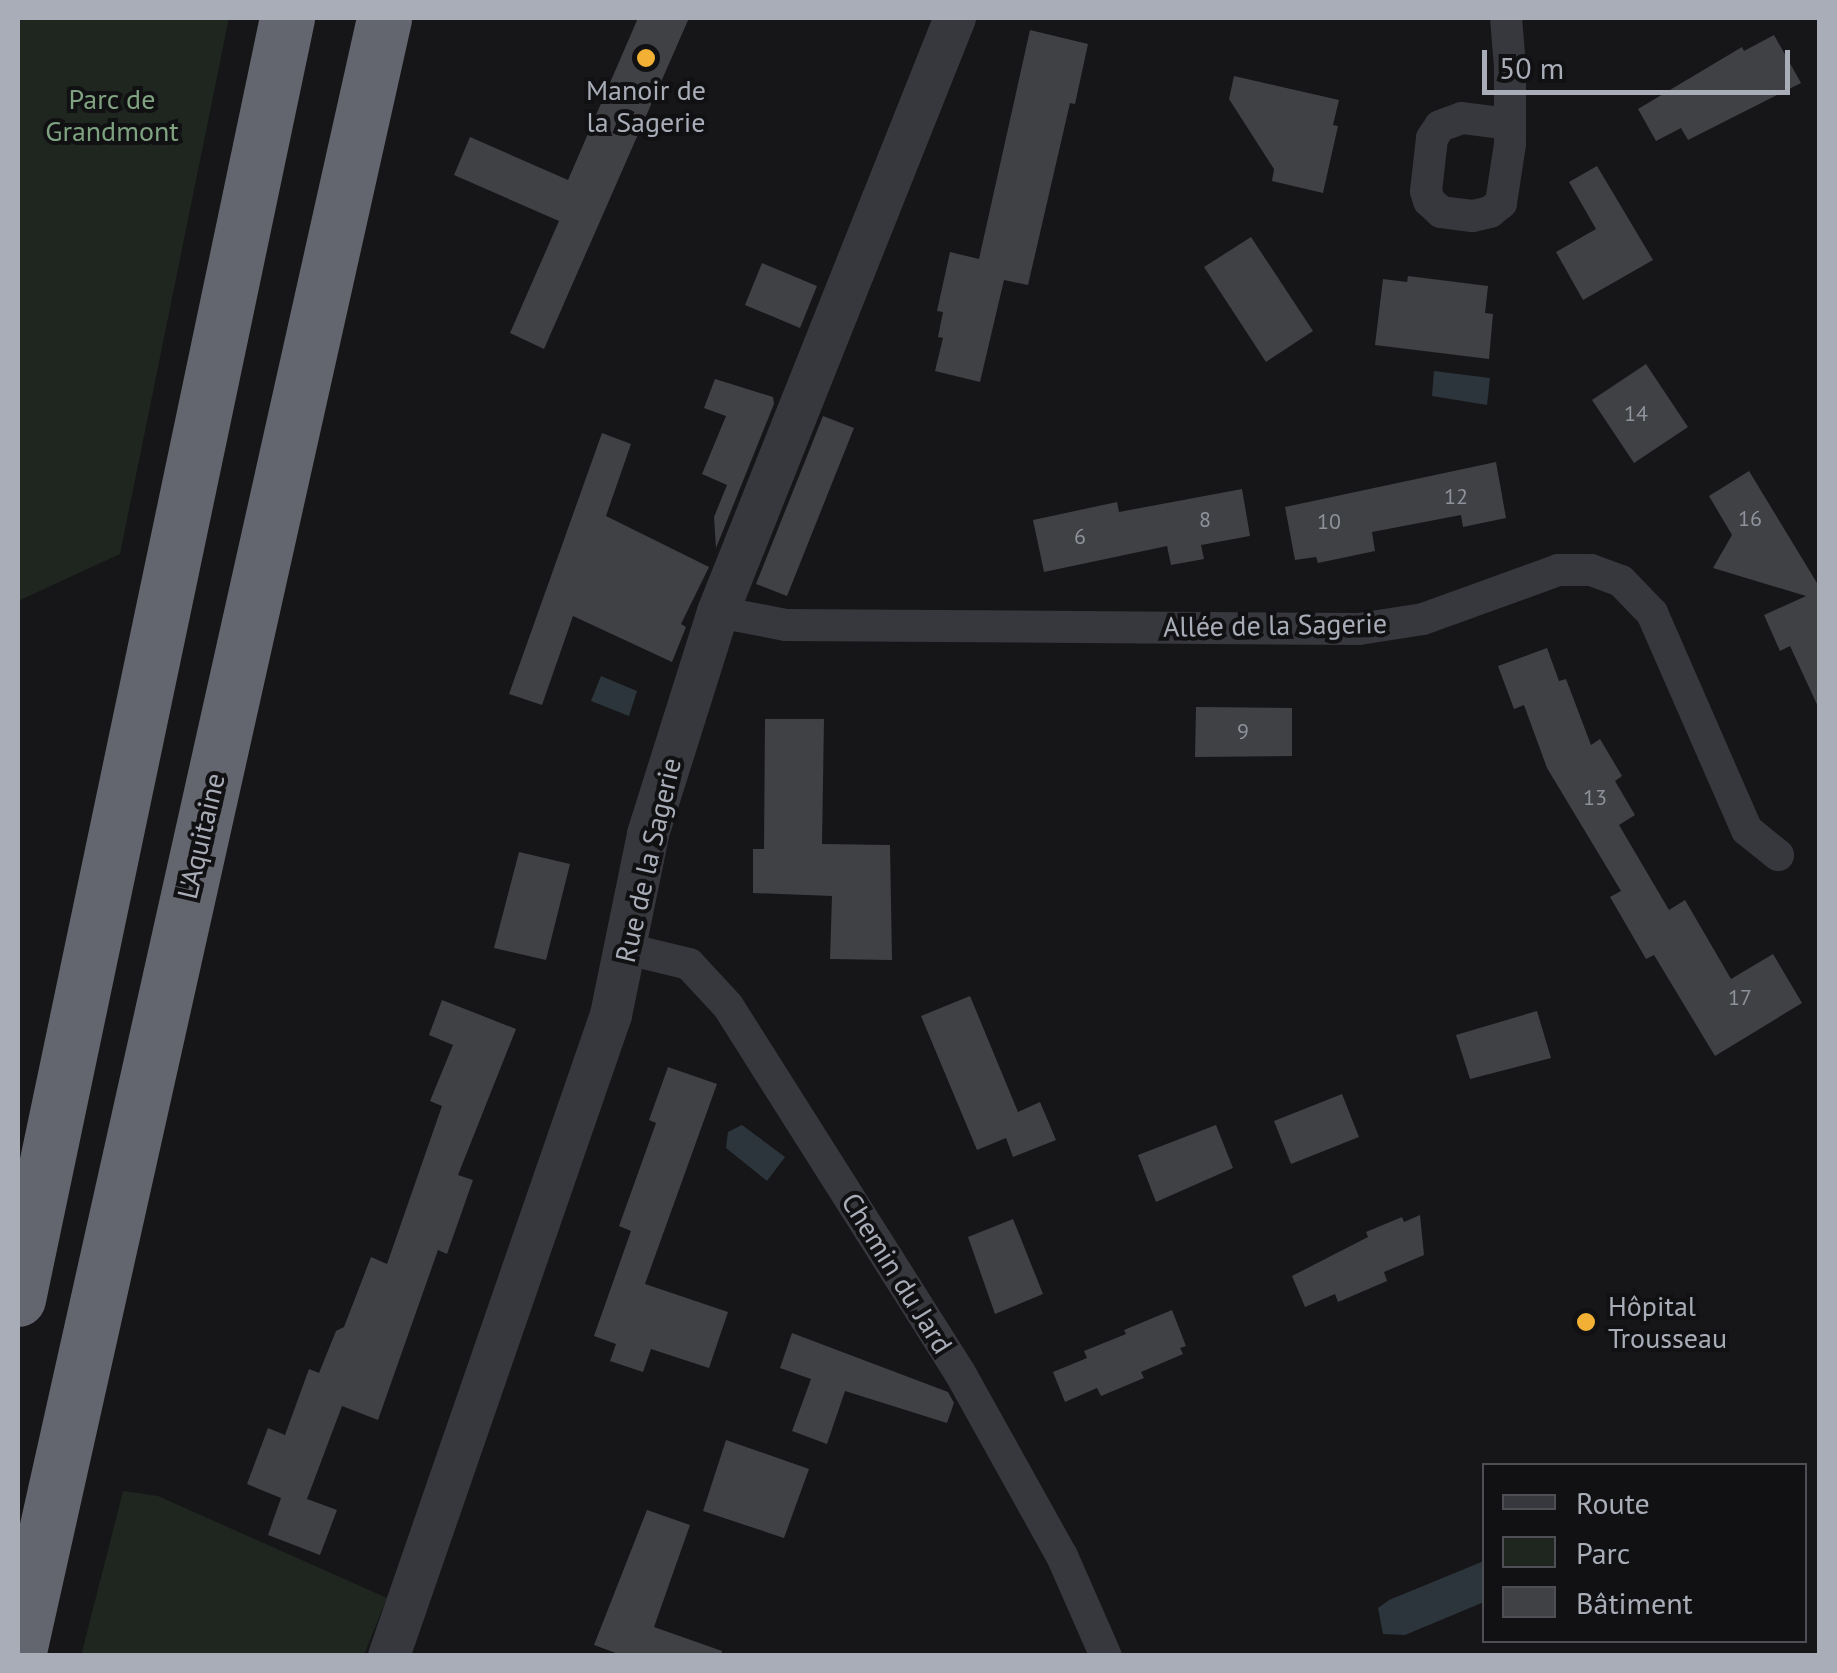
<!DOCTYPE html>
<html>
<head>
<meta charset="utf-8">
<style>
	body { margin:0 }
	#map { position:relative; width:1837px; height:1673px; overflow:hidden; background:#161618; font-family:"PT Sans",sans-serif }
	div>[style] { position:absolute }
	.green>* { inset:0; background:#1e261f }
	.water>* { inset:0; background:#2c353c }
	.building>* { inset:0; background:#404145 }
	.minor>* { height:32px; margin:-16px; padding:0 16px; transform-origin:16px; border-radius:16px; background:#37383d }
	.tertiary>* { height:42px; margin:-21px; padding:0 21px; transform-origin:21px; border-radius:21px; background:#37383d }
	.motorway>* { height:55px; margin:-27.5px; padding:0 27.5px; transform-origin:27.5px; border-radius:27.5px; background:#63666e }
	.dots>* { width:28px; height:28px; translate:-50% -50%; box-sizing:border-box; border:5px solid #111113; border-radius:50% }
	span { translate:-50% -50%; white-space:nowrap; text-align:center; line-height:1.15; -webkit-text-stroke:8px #111113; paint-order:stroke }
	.number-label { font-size:22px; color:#8e929b }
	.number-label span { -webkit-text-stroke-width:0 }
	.poi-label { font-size:28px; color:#a8adb8 }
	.left { translate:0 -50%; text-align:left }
	.park-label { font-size:28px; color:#7fa381 }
	.street-label { font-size:28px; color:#a8adb8 }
	.frame { position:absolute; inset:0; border:20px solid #a8adb8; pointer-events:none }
	.legend { position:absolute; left:1482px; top:1463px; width:325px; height:180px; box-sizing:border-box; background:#111113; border:2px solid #4d4f55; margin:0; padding:12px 18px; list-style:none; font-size:30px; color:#a8adb8 }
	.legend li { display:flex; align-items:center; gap:20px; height:50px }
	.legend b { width:50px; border:2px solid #4d4f55 }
	.scale { position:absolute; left:1482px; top:50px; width:308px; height:45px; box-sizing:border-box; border:5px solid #a8adb8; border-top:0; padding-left:12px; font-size:30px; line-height:35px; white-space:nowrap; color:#a8adb8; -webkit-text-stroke:8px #111113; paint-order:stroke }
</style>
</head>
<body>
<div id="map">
	<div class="green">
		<i style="clip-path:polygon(18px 18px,229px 18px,120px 554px,18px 601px)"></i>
		<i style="clip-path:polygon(123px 1491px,158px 1496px,387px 1598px,364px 1655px,81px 1656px)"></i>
	</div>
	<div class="water">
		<i style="clip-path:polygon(1434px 371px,1490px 378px,1487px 405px,1432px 396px)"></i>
		<i style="clip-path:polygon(601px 676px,637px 691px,629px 716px,591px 701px)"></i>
		<i style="clip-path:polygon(742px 1125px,785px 1157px,767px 1181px,726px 1148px,728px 1132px)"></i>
		<i style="clip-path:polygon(1484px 1561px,1484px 1602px,1405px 1635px,1383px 1634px,1378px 1608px,1389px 1600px)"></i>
	</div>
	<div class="building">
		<i style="clip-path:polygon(638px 18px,689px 18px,544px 349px,510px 333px,559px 221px,454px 175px,470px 137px,568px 180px)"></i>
		<i style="clip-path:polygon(1030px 30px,1088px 44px,1075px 104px,1070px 103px,1028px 285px,1004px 280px,980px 382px,935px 371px,943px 338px,938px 337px,943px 312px,937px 311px,950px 252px,979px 259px)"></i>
		<i style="clip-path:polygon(1774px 35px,1801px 83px,1688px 140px,1681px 128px,1656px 141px,1638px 109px,1742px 47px,1744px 51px)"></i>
		<i style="clip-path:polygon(1234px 76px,1339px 100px,1333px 125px,1338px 126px,1323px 193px,1272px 181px,1274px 169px,1229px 99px)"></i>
		<i style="clip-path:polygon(1597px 166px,1653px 260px,1583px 300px,1556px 252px,1596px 229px,1569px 182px)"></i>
		<i style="clip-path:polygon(1251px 237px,1313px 331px,1266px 362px,1204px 267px)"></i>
		<i style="clip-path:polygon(762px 263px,817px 286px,800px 328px,745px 305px)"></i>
		<i style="clip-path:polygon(1408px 276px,1488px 286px,1485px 313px,1493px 314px,1489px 359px,1375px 345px,1383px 279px,1407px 282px)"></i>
		<i style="clip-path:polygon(1646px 364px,1688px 427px,1634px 463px,1592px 400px)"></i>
		<i style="clip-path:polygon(715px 379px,773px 397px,774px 404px,716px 548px,714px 517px,727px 485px,702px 474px,726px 416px,704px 408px)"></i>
		<i style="clip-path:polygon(823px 416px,854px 428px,787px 596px,756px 584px)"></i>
		<i style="clip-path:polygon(602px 433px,631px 444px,606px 516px,709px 567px,681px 624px,686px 627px,672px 662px,573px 616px,542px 705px,509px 694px)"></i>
		<i style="clip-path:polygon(1496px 462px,1506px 518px,1463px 527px,1461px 515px,1372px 532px,1375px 551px,1318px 563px,1316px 557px,1295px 560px,1285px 507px)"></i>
		<i style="clip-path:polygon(1749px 471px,1820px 588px,1820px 711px,1790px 646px,1780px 651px,1764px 615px,1806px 596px,1713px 568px,1732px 535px,1709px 496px)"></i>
		<i style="clip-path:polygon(1242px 489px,1250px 536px,1201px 545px,1204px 559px,1171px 565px,1167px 546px,1044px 572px,1033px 520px,1117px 502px,1119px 512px)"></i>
		<i style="clip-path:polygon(1547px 648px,1559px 681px,1566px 679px,1591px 745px,1600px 739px,1622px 776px,1615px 781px,1635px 815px,1619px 825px,1669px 910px,1685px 900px,1731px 979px,1773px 954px,1802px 1003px,1715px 1056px,1654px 955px,1646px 959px,1610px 897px,1621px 891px,1547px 768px,1524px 705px,1514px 709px,1498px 666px)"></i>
		<i style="clip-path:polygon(1196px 707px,1292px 708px,1292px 756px,1195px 757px)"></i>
		<i style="clip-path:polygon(765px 719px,824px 719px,822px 844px,890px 845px,892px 960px,830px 959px,832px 896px,753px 893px,753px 849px,764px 849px)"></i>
		<i style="clip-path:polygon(519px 852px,570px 864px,546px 960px,494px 948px)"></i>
		<i style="clip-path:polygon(970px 996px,1018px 1112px,1040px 1102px,1056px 1140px,1013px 1157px,1006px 1138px,977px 1150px,921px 1016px)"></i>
		<i style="clip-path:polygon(442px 1000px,516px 1029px,458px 1175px,473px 1180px,447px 1254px,438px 1250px,378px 1420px,342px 1406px,307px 1499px,337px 1510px,320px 1555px,268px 1535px,281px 1498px,247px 1484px,268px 1428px,285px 1435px,309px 1369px,319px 1373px,336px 1331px,344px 1327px,371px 1257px,387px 1264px,442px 1106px,430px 1101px,453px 1045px,429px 1035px)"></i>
		<i style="clip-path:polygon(1537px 1011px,1551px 1058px,1470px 1079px,1456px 1035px)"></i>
		<i style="clip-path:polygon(668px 1067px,717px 1084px,645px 1284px,728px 1312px,709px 1368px,651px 1349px,643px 1372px,610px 1361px,616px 1344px,594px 1336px,631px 1231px,619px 1226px,656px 1123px,649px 1120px)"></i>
		<i style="clip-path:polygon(1342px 1094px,1359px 1137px,1291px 1164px,1274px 1121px)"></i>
		<i style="clip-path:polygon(1216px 1125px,1233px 1168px,1156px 1202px,1138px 1155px)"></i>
		<i style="clip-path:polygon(1420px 1215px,1424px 1255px,1384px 1272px,1387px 1281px,1338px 1302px,1335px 1294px,1305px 1307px,1292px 1276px,1368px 1237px,1366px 1232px,1402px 1217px,1404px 1222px)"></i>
		<i style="clip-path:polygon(1013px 1219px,1043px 1294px,995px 1314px,968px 1237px)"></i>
		<i style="clip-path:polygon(1172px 1310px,1186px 1346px,1180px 1348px,1183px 1354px,1141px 1372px,1144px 1378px,1101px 1396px,1097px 1388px,1065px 1402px,1053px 1372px,1087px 1358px,1084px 1351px,1126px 1334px,1124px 1330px)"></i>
		<i style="clip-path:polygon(792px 1333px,948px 1392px,954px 1403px,947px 1423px,845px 1391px,827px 1444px,792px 1431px,811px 1379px,780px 1368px)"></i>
		<i style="clip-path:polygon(726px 1440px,809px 1469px,784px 1538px,703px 1511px)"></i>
		<i style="clip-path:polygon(647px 1510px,690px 1525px,654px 1627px,722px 1651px,721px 1656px,624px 1656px,594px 1645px)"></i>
	</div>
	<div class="minor">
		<i style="left:1506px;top:18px;width:49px;rotate:85.3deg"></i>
		<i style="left:1510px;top:67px;width:77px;rotate:90deg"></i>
		<i style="left:1510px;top:144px;width:60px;rotate:98.7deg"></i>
		<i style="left:1501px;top:203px;width:14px;rotate:141deg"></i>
		<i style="left:1490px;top:212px;width:18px;rotate:167deg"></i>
		<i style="left:1472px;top:216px;width:31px;rotate:-173deg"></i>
		<i style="left:1441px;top:212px;width:16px;rotate:-137deg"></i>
		<i style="left:1429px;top:201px;width:10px;rotate:-107deg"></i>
		<i style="left:1426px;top:191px;width:53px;rotate:-83.5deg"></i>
		<i style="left:1432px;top:138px;width:14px;rotate:-56deg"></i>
		<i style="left:1440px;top:126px;width:23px;rotate:-20deg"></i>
		<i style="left:1462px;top:118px;width:47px;rotate:7.3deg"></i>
		<i style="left:718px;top:612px;width:69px;rotate:10.8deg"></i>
		<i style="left:786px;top:625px;width:573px;rotate:0.4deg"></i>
		<i style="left:1359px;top:629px;width:65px;rotate:-8.9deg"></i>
		<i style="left:1423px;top:619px;width:144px;rotate:-19.9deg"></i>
		<i style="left:1558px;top:570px;width:33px"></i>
		<i style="left:1591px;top:570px;width:32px;rotate:20deg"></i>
		<i style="left:1621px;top:581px;width:45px;rotate:45.9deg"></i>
		<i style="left:1652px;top:613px;width:237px;rotate:66.4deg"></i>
		<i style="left:1747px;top:830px;width:40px;rotate:39deg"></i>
		<i style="left:627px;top:949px;width:64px;rotate:13.6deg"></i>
		<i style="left:689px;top:964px;width:57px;rotate:47.1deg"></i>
		<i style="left:728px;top:1006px;width:434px;rotate:57.7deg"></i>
		<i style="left:960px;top:1373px;width:210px;rotate:60.9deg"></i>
		<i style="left:1062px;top:1556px;width:109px;rotate:66.3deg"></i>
	</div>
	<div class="tertiary">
		<i style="left:389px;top:1656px;width:678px;rotate:-70.9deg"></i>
		<i style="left:611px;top:1015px;width:185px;rotate:-78.4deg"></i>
		<i style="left:648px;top:834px;width:233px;rotate:-72.5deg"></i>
		<i style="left:718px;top:612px;width:640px;rotate:-68.25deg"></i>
	</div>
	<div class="motorway">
		<i style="left:18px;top:1299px;width:1309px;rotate:-78.14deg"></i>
		<i style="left:18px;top:1656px;width:1678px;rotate:-77.4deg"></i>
	</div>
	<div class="dots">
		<i style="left:646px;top:58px;background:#f2b134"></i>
		<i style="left:1586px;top:1322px;background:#f2b134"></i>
	</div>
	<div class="number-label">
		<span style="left:1636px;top:414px">14</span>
		<span style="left:1456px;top:497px">12</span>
		<span style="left:1750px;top:519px">16</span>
		<span style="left:1205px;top:520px">8</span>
		<span style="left:1329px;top:522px">10</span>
		<span style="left:1080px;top:537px">6</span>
		<span style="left:1243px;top:732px">9</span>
		<span style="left:1595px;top:798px">13</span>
		<span style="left:1740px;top:998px">17</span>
	</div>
	<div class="poi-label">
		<span style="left:646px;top:106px">Manoir de<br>la Sagerie</span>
		<span class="left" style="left:1608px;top:1322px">Hôpital<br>Trousseau</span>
	</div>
	<div class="park-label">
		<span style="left:112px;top:115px">Parc de<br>Grandmont</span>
	</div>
	<div class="street-label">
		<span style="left:1275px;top:625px;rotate:-1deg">Allée de la Sagerie</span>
		<span style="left:201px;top:836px;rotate:-77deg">L'Aquitaine</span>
		<span style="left:648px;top:860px;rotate:-77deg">Rue de la Sagerie</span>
		<span style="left:897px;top:1273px;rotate:58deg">Chemin du Jard</span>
	</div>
	<div class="frame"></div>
	<ul class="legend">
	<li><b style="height:12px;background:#37383d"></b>Route</li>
	<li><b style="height:28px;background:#1e261f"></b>Parc</li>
	<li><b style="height:28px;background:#404145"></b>Bâtiment</li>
	</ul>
	<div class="scale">50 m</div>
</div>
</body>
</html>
